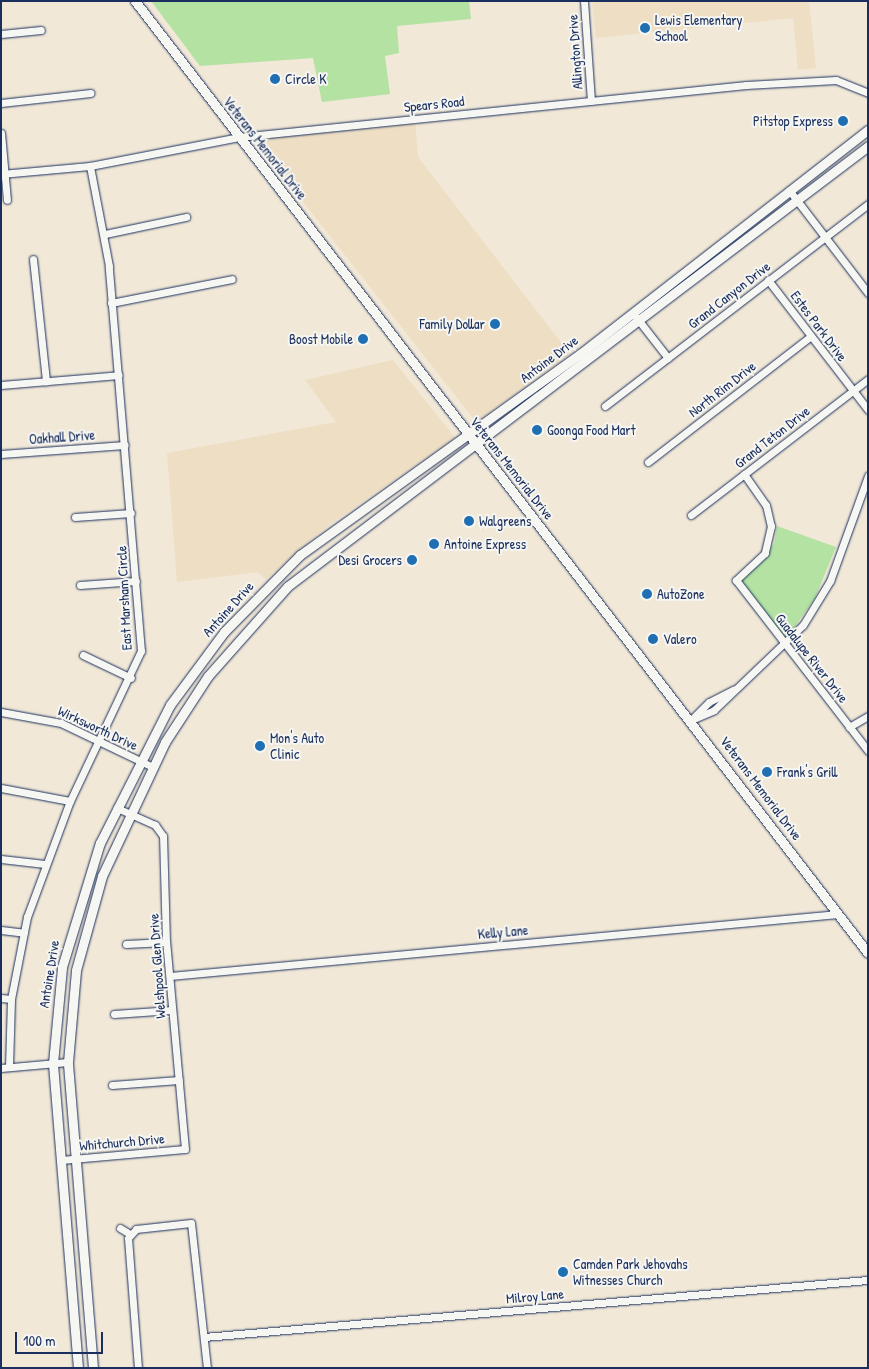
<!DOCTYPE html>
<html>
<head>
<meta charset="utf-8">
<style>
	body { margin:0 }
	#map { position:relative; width:869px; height:1369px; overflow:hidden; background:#f1e8d7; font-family:"Patrick Hand",sans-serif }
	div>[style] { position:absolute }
	.built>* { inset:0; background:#eddec4 }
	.green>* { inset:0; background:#b3e2a2 }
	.roads { filter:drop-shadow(0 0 1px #1b2f5e) drop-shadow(0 0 1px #1b2f5e) }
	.minor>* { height:7px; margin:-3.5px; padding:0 3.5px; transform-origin:3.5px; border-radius:3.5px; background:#f6f6f2 }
	.major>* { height:9px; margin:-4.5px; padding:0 4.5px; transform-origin:4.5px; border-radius:4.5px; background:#f6f6f2 }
	.dots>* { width:14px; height:14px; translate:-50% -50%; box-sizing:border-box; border:2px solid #f6f6f2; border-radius:50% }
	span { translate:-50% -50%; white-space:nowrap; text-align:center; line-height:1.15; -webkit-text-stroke:4px #f6f6f2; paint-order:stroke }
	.poi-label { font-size:14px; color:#1b2f5e }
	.left { translate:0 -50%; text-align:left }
	.right { translate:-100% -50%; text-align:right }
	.street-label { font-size:14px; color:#1b2f5e }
	.frame { position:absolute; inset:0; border:2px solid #1b2f5e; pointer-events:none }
	.scale { position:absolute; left:15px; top:1332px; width:88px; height:22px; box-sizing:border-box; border:2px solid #1b2f5e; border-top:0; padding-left:6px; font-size:15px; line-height:18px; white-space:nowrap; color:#1b2f5e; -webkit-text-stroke:4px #f6f6f2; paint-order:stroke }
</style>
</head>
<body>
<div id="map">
	<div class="built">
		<i style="clip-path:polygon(592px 1px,809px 1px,816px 68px,798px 70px,793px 18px,596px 38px)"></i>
		<i style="clip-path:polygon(415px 121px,418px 157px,570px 354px,476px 422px,253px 138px)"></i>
		<i style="clip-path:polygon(393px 360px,455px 438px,330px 524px,266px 579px,257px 572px,177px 582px,167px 453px,336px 422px,305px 380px)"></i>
	</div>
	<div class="green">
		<i style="clip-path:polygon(151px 1px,469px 1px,471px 19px,397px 26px,399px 53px,385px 56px,390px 94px,322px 102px,313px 58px,200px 66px)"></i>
		<i style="clip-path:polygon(777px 526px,836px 547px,815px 598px,786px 639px,741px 581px,774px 544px)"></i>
	</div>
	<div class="roads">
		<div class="minor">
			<i style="left:584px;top:1px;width:100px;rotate:86deg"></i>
			<i style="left:1px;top:34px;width:40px;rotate:-5.7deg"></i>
			<i style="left:1px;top:103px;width:90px;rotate:-6.4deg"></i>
			<i style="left:1px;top:133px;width:67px;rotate:84.9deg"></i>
			<i style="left:1px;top:174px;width:89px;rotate:-5.1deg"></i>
			<i style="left:90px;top:166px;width:152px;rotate:-11deg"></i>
			<i style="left:239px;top:137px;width:510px;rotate:-5.86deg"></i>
			<i style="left:746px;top:85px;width:90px;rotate:-3.2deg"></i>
			<i style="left:836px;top:80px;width:35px;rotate:22deg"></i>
			<i style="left:789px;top:190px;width:130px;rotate:52.5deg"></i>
			<i style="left:105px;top:234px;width:83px;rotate:-11.9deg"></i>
			<i style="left:33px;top:259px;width:123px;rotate:83.9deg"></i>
			<i style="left:768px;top:280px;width:164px;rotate:52.4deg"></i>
			<i style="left:111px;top:303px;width:123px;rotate:-11.2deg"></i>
			<i style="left:636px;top:317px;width:52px;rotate:52deg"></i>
			<i style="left:1px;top:385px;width:118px;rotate:-4.8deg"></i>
			<i style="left:605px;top:406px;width:332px;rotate:-37.5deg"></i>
			<i style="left:1px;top:454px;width:124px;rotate:-4.2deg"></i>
			<i style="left:648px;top:462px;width:206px;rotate:-37.7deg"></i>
			<i style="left:744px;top:474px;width:38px;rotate:55deg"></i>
			<i style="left:766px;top:505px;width:22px;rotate:77deg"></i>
			<i style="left:771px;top:526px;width:28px;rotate:103deg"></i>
			<i style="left:765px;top:553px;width:40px;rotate:137deg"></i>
			<i style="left:736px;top:580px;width:216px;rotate:52.3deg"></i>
			<i style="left:691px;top:515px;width:223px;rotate:-37.5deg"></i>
			<i style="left:75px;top:517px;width:56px;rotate:-4.1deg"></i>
			<i style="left:80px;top:585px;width:56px;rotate:-4.1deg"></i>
			<i style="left:83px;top:655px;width:53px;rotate:25.6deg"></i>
			<i style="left:1px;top:712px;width:61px;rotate:10.4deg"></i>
			<i style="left:61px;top:723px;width:102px;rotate:25.6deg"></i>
			<i style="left:691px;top:720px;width:25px;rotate:-23deg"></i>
			<i style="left:714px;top:710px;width:123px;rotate:-43.7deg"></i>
			<i style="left:803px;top:625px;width:52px;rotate:-58.5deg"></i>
			<i style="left:830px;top:581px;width:112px;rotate:-70.1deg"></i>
			<i style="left:691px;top:720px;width:25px;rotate:-45deg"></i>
			<i style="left:709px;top:702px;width:28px;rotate:-27deg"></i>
			<i style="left:849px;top:727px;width:22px;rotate:-30deg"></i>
			<i style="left:1px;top:788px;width:70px;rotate:10.7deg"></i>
			<i style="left:1px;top:859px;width:44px;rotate:6.5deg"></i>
			<i style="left:1px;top:930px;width:23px;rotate:7deg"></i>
			<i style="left:126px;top:944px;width:40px;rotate:-2.9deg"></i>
			<i style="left:170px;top:976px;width:671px;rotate:-5.3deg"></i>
			<i style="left:1px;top:998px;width:10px;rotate:6deg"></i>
			<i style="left:114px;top:1014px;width:58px;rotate:-3.9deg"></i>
			<i style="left:9px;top:1067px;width:68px;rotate:-88.3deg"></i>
			<i style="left:11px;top:999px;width:84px;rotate:-79deg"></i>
			<i style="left:27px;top:917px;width:124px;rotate:-69.7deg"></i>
			<i style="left:70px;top:801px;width:166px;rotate:-64.7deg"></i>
			<i style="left:141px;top:651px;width:386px;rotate:-94.8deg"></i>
			<i style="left:109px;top:266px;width:102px;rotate:-100.8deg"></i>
			<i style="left:1px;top:1068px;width:67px;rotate:-5.1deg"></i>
			<i style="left:112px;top:1085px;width:67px;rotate:-4.3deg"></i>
			<i style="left:61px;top:1160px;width:124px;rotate:-5.1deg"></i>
			<i style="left:185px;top:1149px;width:208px;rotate:-95.2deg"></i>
			<i style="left:166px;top:942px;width:106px;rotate:-91.6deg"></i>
			<i style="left:163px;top:836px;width:14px;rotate:-126deg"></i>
			<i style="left:155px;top:825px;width:42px;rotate:-155.9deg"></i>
			<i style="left:120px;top:1228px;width:12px;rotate:31deg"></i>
			<i style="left:204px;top:1337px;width:666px;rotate:-4.91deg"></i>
			<i style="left:138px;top:1368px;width:130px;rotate:-94.4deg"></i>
			<i style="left:128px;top:1238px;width:12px;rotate:-48deg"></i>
			<i style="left:136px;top:1229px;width:55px;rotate:-6.2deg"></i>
			<i style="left:191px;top:1223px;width:146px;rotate:83.7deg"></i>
		</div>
		<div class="major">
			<i style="left:135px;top:1px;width:1201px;rotate:52.41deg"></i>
			<i style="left:78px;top:1368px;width:306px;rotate:-94.7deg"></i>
			<i style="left:53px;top:1063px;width:96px;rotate:-84.6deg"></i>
			<i style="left:62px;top:967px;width:130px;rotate:-73deg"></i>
			<i style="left:100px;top:843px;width:155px;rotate:-63.1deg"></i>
			<i style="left:170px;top:705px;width:91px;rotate:-53.5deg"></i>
			<i style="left:224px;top:632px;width:108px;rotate:-45.4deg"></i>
			<i style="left:300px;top:555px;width:345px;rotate:-35.7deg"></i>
			<i style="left:580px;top:354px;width:365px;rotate:-37.9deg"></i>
			<i style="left:93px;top:1368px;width:307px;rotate:-94.7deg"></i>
			<i style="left:68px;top:1062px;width:92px;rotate:-85deg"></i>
			<i style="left:76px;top:970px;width:98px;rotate:-74.5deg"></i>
			<i style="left:102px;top:876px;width:148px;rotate:-64.8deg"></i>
			<i style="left:165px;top:742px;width:79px;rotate:-56.9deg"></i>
			<i style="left:208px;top:676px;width:120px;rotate:-48.4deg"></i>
			<i style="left:288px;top:586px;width:728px;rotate:-37.18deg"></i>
		</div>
	</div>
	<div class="dots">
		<i style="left:645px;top:28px;background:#1f6fb2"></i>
		<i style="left:275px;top:79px;background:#1f6fb2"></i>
		<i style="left:843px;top:121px;background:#1f6fb2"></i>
		<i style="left:495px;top:324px;background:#1f6fb2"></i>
		<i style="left:363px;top:339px;background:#1f6fb2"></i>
		<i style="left:537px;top:430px;background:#1f6fb2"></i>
		<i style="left:469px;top:521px;background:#1f6fb2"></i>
		<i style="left:434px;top:544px;background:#1f6fb2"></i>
		<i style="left:412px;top:560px;background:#1f6fb2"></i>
		<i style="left:647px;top:594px;background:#1f6fb2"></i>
		<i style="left:653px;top:639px;background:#1f6fb2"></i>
		<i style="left:260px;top:746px;background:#1f6fb2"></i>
		<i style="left:767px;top:772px;background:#1f6fb2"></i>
		<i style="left:563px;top:1272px;background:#1f6fb2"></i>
	</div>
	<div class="poi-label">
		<span class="left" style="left:655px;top:28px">Lewis Elementary<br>School</span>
		<span class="left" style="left:285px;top:79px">Circle K</span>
		<span class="right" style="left:833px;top:121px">Pitstop Express</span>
		<span class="right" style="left:485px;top:324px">Family Dollar</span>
		<span class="right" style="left:353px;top:339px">Boost Mobile</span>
		<span class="left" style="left:547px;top:430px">Goonga Food Mart</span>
		<span class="left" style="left:479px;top:521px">Walgreens</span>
		<span class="left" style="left:444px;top:544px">Antoine Express</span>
		<span class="right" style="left:402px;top:560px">Desi Grocers</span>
		<span class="left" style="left:657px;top:594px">AutoZone</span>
		<span class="left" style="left:663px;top:639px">Valero</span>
		<span class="left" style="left:270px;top:746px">Mon's Auto<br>Clinic</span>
		<span class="left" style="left:777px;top:772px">Frank's Grill</span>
		<span class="left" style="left:573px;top:1272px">Camden Park Jehovahs<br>Witnesses Church</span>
	</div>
	<div class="street-label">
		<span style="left:575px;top:52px;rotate:-94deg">Allington Drive</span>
		<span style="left:434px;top:104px;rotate:-6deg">Spears Road</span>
		<span style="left:265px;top:148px;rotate:52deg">Veterans Memorial Drive</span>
		<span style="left:729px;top:295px;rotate:-38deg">Grand Canyon Drive</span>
		<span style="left:819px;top:326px;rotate:53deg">Estes Park Drive</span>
		<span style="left:549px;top:359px;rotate:-37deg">Antoine Drive</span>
		<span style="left:722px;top:389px;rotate:-38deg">North Rim Drive</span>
		<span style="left:62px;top:437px;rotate:-4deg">Oakhall Drive</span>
		<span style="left:772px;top:437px;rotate:-38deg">Grand Teton Drive</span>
		<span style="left:512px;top:468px;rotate:52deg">Veterans Memorial Drive</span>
		<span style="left:124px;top:598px;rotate:-93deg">East Marsham Circle</span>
		<span style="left:228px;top:609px;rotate:-48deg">Antoine Drive</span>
		<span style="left:812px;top:658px;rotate:52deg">Guadalupe River Drive</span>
		<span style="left:98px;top:728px;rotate:25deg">Wirksworth Drive</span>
		<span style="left:761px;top:788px;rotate:53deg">Veterans Memorial Drive</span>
		<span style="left:503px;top:932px;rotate:-5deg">Kelly Lane</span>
		<span style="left:157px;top:966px;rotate:-94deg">Welshpool Glen Drive</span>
		<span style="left:49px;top:974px;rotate:-81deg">Antoine Drive</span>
		<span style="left:122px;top:1142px;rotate:-5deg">Whitchurch Drive</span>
		<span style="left:535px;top:1296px;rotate:-5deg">Milroy Lane</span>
	</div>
	<div class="frame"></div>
	<div class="scale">100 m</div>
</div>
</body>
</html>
